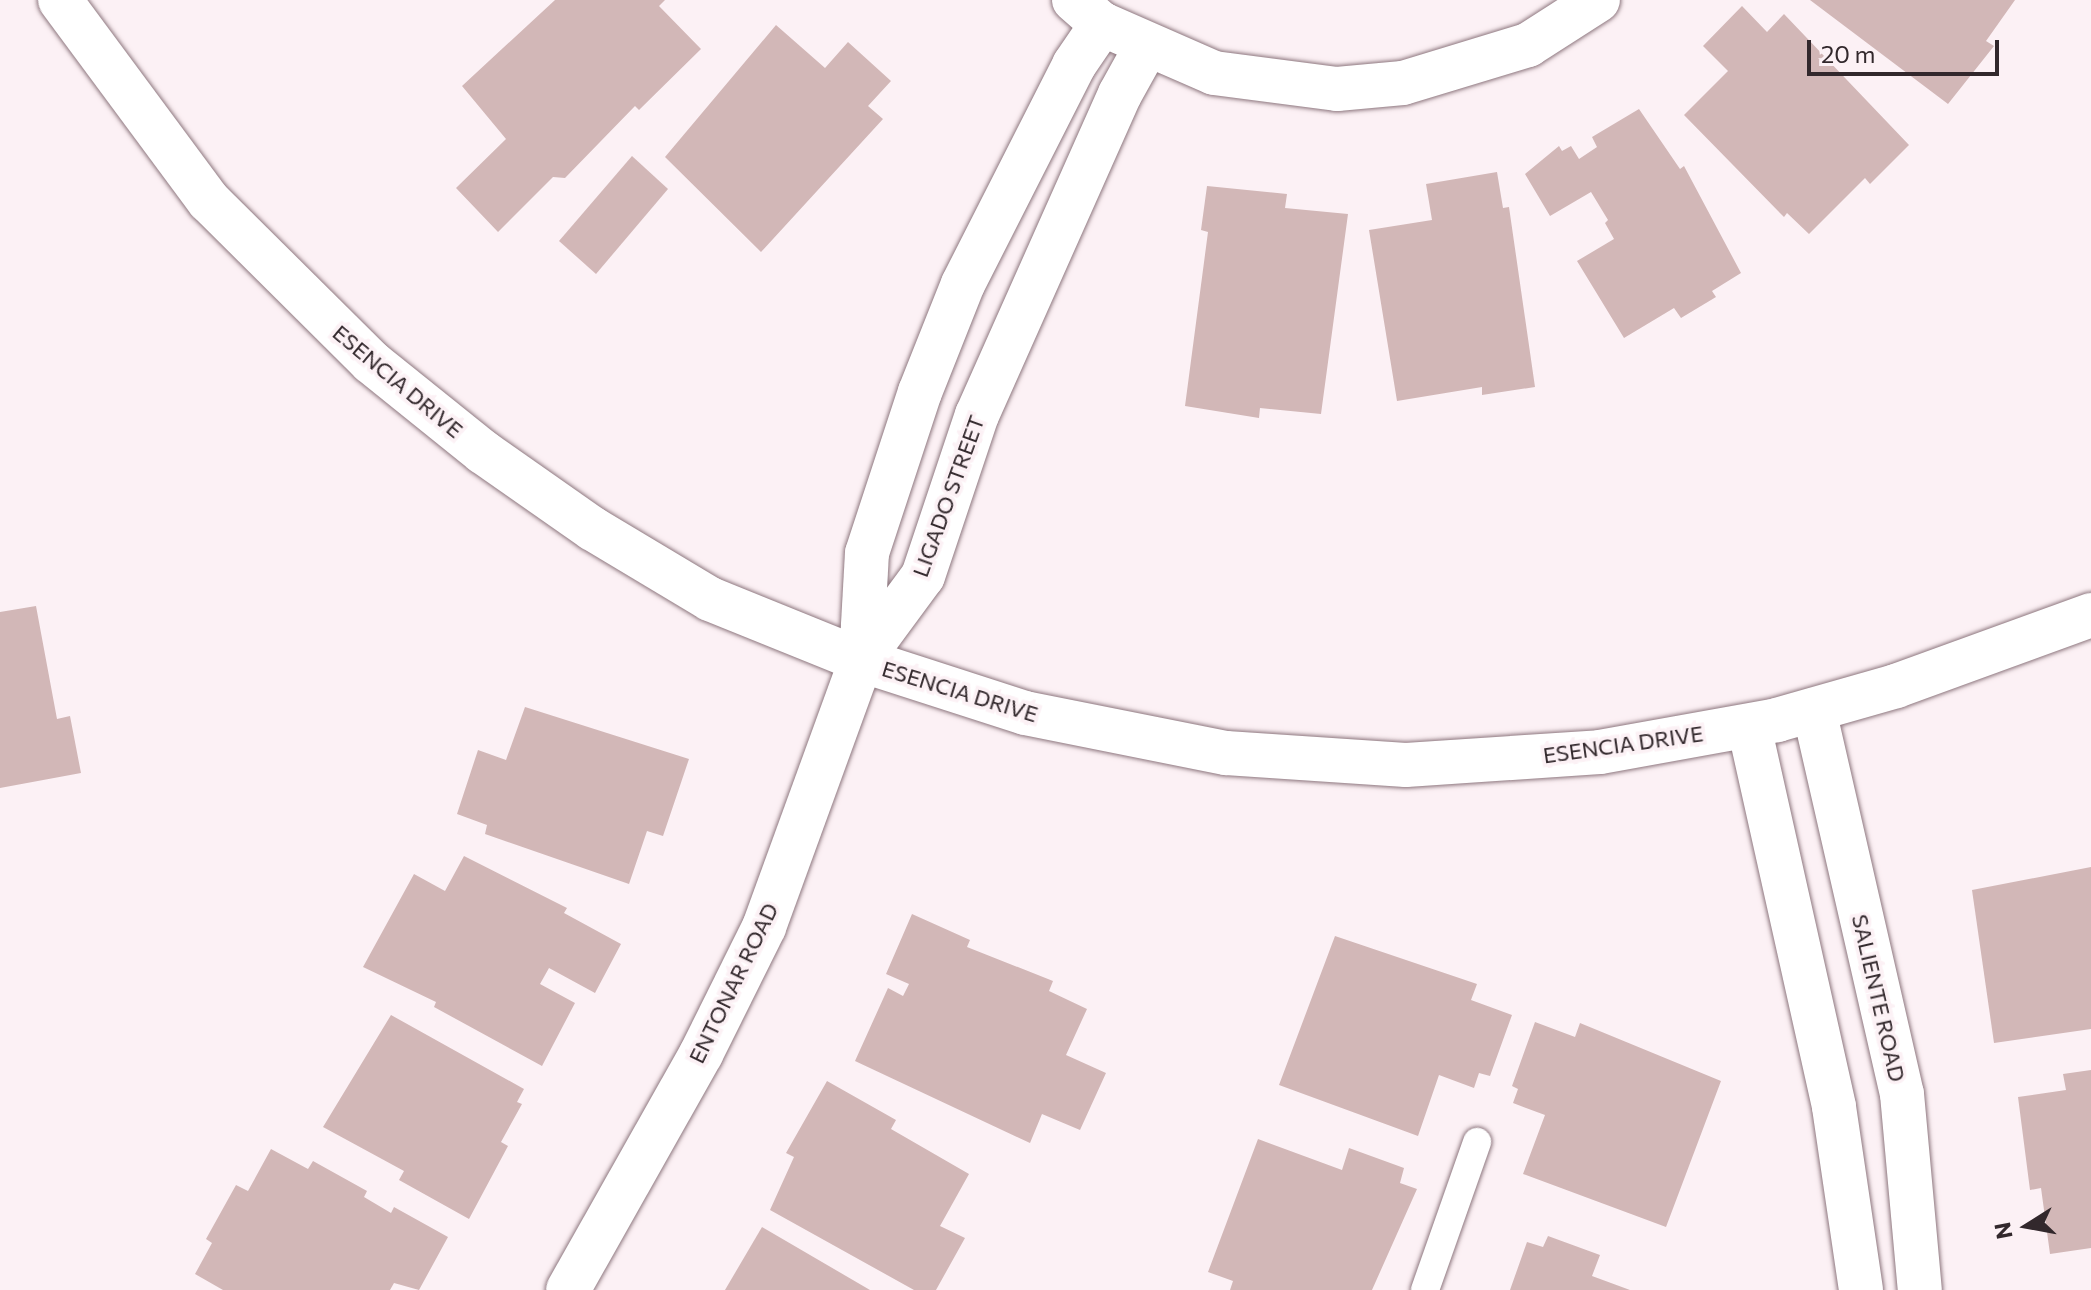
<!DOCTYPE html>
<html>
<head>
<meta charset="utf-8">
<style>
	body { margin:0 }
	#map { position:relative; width:2091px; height:1290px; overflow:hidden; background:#fcf1f5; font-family:Commissioner,sans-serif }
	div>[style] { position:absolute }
	.building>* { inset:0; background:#d2b7b7 }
	.roads { filter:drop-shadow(0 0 2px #8e777f) drop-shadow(0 0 2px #8e777f) }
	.lane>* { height:28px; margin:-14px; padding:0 14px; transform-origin:14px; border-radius:14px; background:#fff }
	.street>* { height:44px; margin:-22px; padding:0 22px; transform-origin:22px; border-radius:22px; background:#fff }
	.secondary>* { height:44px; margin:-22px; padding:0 22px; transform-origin:22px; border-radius:22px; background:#fff }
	span { translate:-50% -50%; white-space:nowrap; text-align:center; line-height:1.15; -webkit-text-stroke:7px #fcf1f5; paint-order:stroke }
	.street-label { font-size:22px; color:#32282c }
	.north { position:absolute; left:1987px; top:1186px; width:80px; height:80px; -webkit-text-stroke:6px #fcf1f5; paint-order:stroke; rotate:259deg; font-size:22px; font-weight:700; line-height:32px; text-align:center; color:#32282c }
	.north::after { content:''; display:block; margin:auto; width:28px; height:36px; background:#32282c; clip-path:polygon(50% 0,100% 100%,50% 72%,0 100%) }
	.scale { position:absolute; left:1807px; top:40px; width:192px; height:36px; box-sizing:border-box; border:4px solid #32282c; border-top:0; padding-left:10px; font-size:24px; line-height:28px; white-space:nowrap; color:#32282c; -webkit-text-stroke:6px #fcf1f5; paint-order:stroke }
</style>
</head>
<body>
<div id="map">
	<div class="building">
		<i style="clip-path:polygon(555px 0,665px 0,659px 6px,701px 49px,639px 110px,635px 106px,565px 178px,553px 177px,498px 232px,456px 188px,506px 139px,462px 86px)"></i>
		<i style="clip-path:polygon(1810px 0,2015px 0,1986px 41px,1994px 46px,1948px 104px)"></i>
		<i style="clip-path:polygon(1742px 6px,1767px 32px,1784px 14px,1909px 145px,1870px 184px,1865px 178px,1809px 234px,1787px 213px,1784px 217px,1684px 115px,1728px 71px,1703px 46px)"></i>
		<i style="clip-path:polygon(776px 25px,825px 68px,848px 42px,891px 81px,868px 106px,883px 119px,761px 252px,665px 157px)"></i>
		<i style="clip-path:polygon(1639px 109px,1680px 169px,1684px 166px,1741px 273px,1712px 291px,1716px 297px,1681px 318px,1674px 308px,1624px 338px,1577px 261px,1614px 239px,1605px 223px,1608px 220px,1591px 192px,1550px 216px,1525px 174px,1559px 146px,1562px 151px,1571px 146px,1579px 159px,1597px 147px,1592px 137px)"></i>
		<i style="clip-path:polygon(632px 156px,668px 189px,596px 274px,559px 241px)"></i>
		<i style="clip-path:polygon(1497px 172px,1503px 208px,1509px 207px,1535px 387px,1482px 395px,1482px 387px,1397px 401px,1369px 230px,1432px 220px,1426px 184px)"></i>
		<i style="clip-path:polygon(1207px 186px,1287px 194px,1285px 208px,1348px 214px,1321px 414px,1260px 408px,1259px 418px,1185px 406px,1208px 232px,1201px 230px)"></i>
		<i style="clip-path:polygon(36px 606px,57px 719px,70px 716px,81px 773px,0 788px,0 612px)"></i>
		<i style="clip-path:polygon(525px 707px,689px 759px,663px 836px,647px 831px,629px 884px,485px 834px,487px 825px,457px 814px,478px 750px,506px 760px)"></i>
		<i style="clip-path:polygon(464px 856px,567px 908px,564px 913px,621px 944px,595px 993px,549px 968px,540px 984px,575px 1003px,542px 1066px,434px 1007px,436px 1002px,363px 967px,414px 874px,445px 891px)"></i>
		<i style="clip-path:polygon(2091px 867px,2091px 1029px,1994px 1043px,1972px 890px)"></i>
		<i style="clip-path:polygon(912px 914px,970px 940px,967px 947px,1053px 981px,1049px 991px,1087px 1009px,1066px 1055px,1106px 1073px,1080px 1130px,1042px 1114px,1030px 1143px,855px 1061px,888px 988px,903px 996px,909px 984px,886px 974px)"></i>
		<i style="clip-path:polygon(1335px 936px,1477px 984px,1471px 1000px,1512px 1015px,1490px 1076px,1479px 1073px,1474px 1088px,1439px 1075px,1418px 1136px,1279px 1085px)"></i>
		<i style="clip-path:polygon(391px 1015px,524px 1089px,517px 1102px,522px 1104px,501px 1142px,508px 1146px,469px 1219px,399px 1180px,404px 1171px,323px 1127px)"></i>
		<i style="clip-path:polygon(1535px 1022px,1575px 1037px,1580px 1023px,1721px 1081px,1666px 1227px,1523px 1174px,1545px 1115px,1513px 1103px,1518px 1089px,1512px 1086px)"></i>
		<i style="clip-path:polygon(2091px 1070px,2091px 1248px,2050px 1254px,2041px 1188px,2030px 1190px,2018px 1097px,2066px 1090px,2063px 1074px)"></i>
		<i style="clip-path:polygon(827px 1081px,896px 1120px,891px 1129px,969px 1174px,940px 1226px,965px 1238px,936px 1290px,914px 1290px,770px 1210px,794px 1157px,786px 1153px)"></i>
		<i style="clip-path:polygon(1258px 1139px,1342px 1170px,1349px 1148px,1404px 1168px,1400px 1183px,1417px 1189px,1372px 1290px,1230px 1290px,1233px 1281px,1208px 1272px)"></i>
		<i style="clip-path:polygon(271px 1149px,308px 1169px,313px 1161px,367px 1191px,364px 1197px,391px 1213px,394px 1207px,448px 1237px,419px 1290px,394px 1283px,390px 1290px,223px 1290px,195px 1274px,212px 1243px,206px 1239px,236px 1185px,248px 1191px)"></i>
		<i style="clip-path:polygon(762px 1227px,870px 1290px,725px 1290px)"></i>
		<i style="clip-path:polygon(1548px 1236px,1600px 1255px,1592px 1276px,1630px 1290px,1510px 1290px,1527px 1242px,1543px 1247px)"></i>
	</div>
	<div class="roads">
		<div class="lane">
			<i style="left:1425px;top:1290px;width:157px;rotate:-70.6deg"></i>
		</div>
		<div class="street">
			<i style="left:1074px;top:0;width:37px;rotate:41deg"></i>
			<i style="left:1102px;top:24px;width:122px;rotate:23.6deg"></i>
			<i style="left:1214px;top:73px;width:124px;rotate:7.4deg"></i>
			<i style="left:1337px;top:89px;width:66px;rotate:-5.2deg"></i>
			<i style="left:1403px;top:83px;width:131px;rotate:-16.9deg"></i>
			<i style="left:1528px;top:45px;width:83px;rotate:-32.7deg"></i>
			<i style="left:1814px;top:710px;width:394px;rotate:77.1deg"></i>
			<i style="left:1902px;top:1094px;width:197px;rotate:84.8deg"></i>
			<i style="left:1749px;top:726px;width:390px;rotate:77.4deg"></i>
			<i style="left:1834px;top:1107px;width:185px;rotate:81.6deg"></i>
			<i style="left:568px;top:1290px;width:271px;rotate:-60.6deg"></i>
			<i style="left:701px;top:1054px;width:142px;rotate:-63.6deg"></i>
			<i style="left:764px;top:927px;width:284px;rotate:-70deg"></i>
		</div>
		<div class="secondary">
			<i style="left:60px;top:0;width:250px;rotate:53.5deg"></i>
			<i style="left:209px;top:201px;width:228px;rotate:44.8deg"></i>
			<i style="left:371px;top:362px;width:144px;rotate:38.8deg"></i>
			<i style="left:483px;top:452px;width:134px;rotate:35deg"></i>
			<i style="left:593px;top:529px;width:136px;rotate:30.9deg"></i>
			<i style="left:710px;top:599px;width:163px;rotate:22deg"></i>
			<i style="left:861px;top:660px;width:172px;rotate:17.9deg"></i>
			<i style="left:1025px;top:713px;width:205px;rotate:11.3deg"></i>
			<i style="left:1226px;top:753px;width:180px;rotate:3.8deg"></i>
			<i style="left:1406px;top:765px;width:194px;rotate:-3.8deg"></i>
			<i style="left:1600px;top:752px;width:180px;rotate:-10.2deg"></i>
			<i style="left:1777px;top:720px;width:124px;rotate:-15.9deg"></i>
			<i style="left:1896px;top:686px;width:208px;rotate:-20deg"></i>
			<i style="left:861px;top:660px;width:107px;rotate:-86.8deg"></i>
			<i style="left:867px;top:553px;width:169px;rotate:-71.8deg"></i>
			<i style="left:920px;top:392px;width:116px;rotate:-68.3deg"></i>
			<i style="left:963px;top:284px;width:246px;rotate:-63.1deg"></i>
			<i style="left:1074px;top:65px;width:50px;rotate:-55.7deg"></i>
			<i style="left:861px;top:660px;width:104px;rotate:-53.6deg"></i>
			<i style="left:923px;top:576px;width:170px;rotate:-71.5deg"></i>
			<i style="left:977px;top:415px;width:351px;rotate:-66deg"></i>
			<i style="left:1120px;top:94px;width:54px;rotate:-61deg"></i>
		</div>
	</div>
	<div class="street-label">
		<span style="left:398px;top:381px;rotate:40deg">ESENCIA DRIVE</span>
		<span style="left:948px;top:496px;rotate:-70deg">LIGADO STREET</span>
		<span style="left:960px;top:691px;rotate:17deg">ESENCIA DRIVE</span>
		<span style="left:1623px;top:744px;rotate:-8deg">ESENCIA DRIVE</span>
		<span style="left:733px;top:983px;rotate:-64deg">ENTONAR ROAD</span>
		<span style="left:1879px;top:998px;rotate:77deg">SALIENTE ROAD</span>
	</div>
	<div class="north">N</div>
	<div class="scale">20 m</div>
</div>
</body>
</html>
